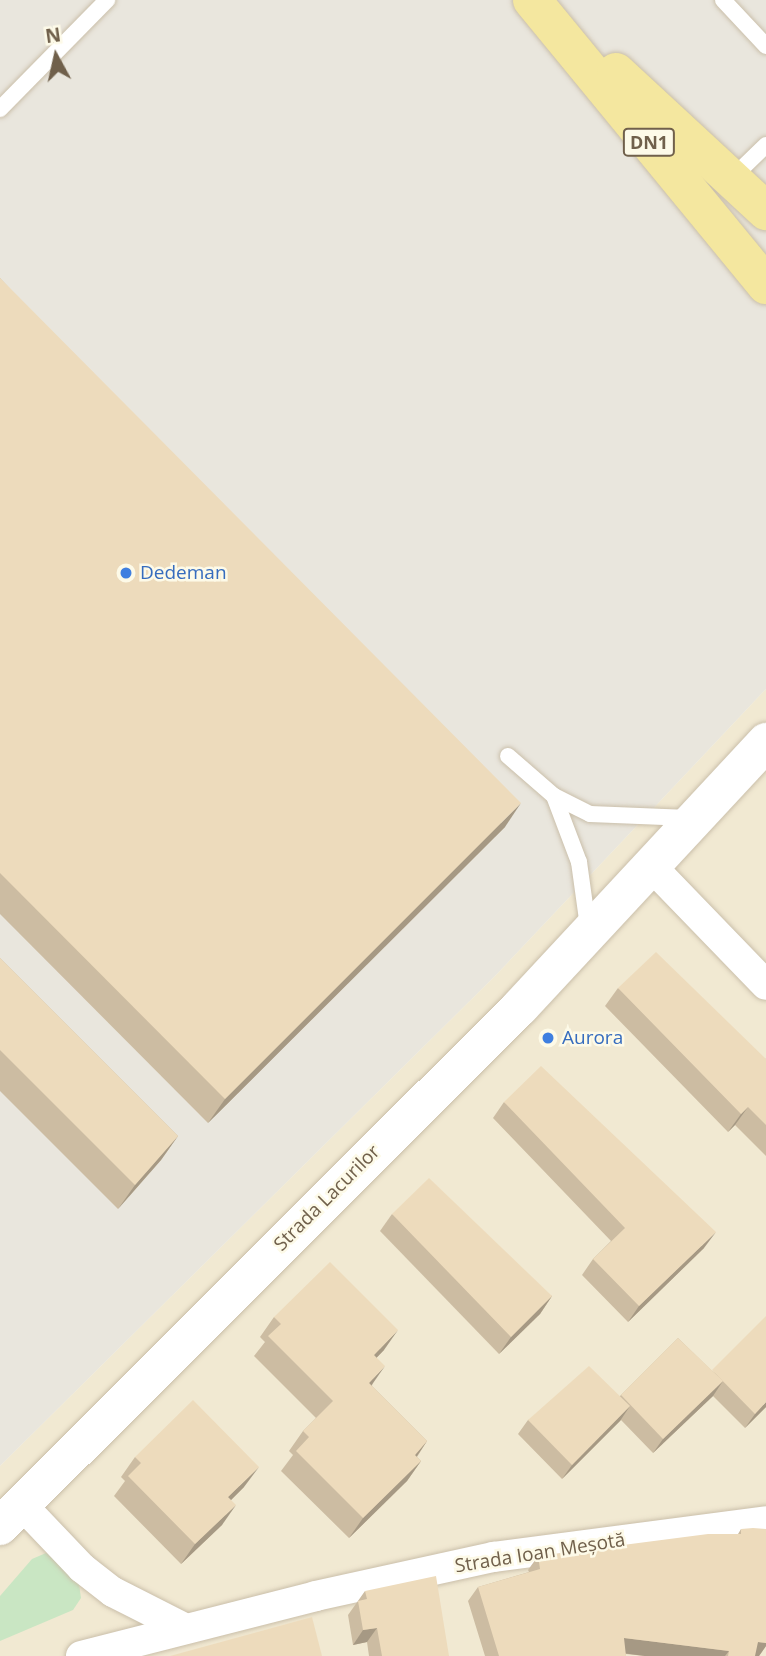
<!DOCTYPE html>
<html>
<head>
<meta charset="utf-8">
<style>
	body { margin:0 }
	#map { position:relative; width:766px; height:1656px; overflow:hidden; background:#faf6e3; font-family:"Open Sans",sans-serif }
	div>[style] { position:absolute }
	.residential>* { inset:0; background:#f1e9d2 }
	.industrial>* { inset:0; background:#e9e6dd }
	.green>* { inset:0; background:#c9e6c3 }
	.roads { filter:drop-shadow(0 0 2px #cabfaa) drop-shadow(0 0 2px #cabfaa) }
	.lane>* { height:16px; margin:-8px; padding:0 8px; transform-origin:8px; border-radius:8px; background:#fff }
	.street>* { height:30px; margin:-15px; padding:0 15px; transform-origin:15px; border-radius:15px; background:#fff }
	.secondary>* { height:38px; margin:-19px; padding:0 19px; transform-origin:19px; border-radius:19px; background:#fff }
	.primary>* { height:38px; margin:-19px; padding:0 19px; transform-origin:19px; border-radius:19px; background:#f4e79f }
	.wall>* { inset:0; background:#ccbca2 }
	.shaded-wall>* { inset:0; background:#a69984 }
	.building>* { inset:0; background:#eddbbc }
	.dots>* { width:19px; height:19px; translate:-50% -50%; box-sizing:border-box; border:4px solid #fdfae8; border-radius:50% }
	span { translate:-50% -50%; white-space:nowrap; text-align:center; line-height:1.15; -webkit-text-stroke:5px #fdfae8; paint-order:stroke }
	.shield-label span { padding:2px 5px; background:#fdfae8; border:2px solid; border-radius:5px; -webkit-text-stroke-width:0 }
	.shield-label { font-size:18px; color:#70604b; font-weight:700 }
	.shop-label { font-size:19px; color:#366cbe }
	.left { translate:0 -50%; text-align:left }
	.street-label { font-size:19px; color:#70604b }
	.north { position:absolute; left:21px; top:21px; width:70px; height:70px; -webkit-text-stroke:5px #fdfae8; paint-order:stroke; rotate:352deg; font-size:19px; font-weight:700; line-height:28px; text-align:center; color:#70604b }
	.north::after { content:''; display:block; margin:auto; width:24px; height:32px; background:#70604b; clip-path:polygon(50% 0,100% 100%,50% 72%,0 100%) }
</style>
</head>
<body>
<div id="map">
	<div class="residential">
		<i style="clip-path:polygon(766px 689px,766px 1656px,0 1656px,0 1466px,496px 975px)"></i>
	</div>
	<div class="industrial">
		<i style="clip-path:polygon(0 0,766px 0,766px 689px,496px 975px,0 1466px)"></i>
	</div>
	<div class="green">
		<i style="clip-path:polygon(46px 1553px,63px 1562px,79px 1584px,81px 1598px,73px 1610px,0 1641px,0 1596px,32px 1559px)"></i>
	</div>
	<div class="roads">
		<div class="lane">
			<i style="left:723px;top:0;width:63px;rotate:46.9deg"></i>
			<i style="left:0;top:109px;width:153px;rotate:-45.5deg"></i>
			<i style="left:733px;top:177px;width:46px;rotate:-44.1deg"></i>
			<i style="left:508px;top:756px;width:61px;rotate:41deg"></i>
			<i style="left:554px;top:796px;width:40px;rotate:26.6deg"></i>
			<i style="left:590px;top:814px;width:99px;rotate:2.3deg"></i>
			<i style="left:554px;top:796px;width:71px;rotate:69.3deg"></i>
			<i style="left:579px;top:862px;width:66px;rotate:82.1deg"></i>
		</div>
		<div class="street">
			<i style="left:651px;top:866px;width:165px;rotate:46deg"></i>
			<i style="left:22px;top:1505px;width:87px;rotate:46.4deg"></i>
			<i style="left:82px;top:1568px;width:39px;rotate:38deg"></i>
			<i style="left:113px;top:1592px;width:80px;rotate:26.9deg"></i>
			<i style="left:81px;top:1656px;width:243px;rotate:-14.3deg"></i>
			<i style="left:316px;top:1596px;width:182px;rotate:-12.4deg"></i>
			<i style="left:494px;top:1557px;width:274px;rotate:-7.5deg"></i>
		</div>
		<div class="secondary">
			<i style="left:0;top:1526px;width:735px;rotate:-44.94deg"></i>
			<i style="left:520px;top:1007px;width:362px;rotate:-47.1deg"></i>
		</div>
		<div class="primary">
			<i style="left:532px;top:0;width:369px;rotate:50.6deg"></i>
			<i style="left:616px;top:72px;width:205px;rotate:42.8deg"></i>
		</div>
	</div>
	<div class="wall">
		<i style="clip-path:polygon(0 278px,505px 827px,208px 1123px,0 914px)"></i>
		<i style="clip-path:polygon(0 958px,178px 1136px,161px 1160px,118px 1209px,0 1091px)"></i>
		<i style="clip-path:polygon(618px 988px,766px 1059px,766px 1156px,735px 1125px,728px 1132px,605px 1006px)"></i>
		<i style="clip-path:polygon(504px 1102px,704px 1248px,628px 1322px,582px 1275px,593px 1259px,611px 1241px,493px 1118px)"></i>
		<i style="clip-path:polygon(392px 1214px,552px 1296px,540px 1314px,499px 1354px,380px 1231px)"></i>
		<i style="clip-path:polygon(274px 1317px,384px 1350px,377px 1357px,372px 1386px,427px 1441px,417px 1457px,421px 1461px,407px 1481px,349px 1538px,281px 1471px,293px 1455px,289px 1451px,303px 1431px,316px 1418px,254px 1356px,265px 1342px,260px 1337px)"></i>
		<i style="clip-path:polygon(678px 1338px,711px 1370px,766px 1407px,745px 1428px,713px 1396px,653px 1453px,621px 1420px,562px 1479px,518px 1434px,528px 1420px,620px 1396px)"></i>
		<i style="clip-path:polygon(135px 1457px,244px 1487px,231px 1500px,222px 1525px,181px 1564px,114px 1496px,125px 1481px,121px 1477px)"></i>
		<i style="clip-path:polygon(741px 1529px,766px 1646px,759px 1656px,645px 1656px,626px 1654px,626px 1656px,485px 1656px,468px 1601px,478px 1587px,529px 1572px,528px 1570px,538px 1556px,738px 1534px)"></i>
		<i style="clip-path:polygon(365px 1591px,449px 1656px,369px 1656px,367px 1642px,353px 1645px,348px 1615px)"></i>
	</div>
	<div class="shaded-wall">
		<i style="clip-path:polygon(521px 803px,505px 827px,208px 1123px,225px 1099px)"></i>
		<i style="clip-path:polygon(748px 1107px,735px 1125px,728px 1132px,741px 1114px)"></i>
		<i style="clip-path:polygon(178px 1136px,161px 1160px,118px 1209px,135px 1185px)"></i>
		<i style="clip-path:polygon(716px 1232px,704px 1248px,628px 1322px,639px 1306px)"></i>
		<i style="clip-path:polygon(552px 1296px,540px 1314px,499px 1354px,511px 1337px)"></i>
		<i style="clip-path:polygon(398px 1330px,384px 1350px,360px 1375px,374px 1355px)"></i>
		<i style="clip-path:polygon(385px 1366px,371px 1386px,369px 1383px)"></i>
		<i style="clip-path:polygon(723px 1381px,713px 1396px,653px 1453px,663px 1439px)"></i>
		<i style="clip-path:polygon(766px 1402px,766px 1407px,745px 1428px,755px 1414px)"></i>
		<i style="clip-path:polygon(630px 1406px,620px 1421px,562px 1479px,572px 1465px)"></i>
		<i style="clip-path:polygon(427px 1441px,413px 1462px,415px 1455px)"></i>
		<i style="clip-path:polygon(421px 1461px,407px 1481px,349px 1538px,363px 1518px)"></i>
		<i style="clip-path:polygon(259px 1467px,244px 1487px,214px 1517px,228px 1497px)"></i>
		<i style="clip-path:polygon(236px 1505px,222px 1525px,181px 1564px,195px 1544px)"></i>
		<i style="clip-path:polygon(377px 1628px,367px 1642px,353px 1645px,363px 1630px)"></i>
		<i style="clip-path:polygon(624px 1638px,729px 1651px,725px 1656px,645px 1656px,614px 1652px)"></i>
		<i style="clip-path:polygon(758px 1642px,766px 1643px,766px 1646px,759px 1656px,748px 1656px)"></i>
	</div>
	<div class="building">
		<i style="clip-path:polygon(0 278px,521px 803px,225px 1099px,0 873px)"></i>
		<i style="clip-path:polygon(656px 952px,766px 1059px,766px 1125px,748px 1107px,741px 1114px,618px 988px)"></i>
		<i style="clip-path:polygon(0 958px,178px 1136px,135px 1185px,0 1050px)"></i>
		<i style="clip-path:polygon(541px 1066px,716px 1232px,639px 1306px,593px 1259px,625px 1228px,504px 1102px)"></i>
		<i style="clip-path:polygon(429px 1178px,552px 1296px,511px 1337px,392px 1214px)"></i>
		<i style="clip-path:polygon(330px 1262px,398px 1330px,374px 1355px,385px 1366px,369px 1383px,427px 1441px,415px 1455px,421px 1461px,363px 1518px,296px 1451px,309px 1437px,303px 1431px,333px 1401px,268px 1336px,281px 1324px,274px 1317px)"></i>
		<i style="clip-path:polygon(766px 1316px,766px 1402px,755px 1414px,712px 1370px)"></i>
		<i style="clip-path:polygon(678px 1338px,723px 1381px,663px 1439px,621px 1395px)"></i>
		<i style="clip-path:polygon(589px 1366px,630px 1406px,572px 1465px,528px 1420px)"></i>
		<i style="clip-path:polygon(193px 1400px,259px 1467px,228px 1497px,236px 1505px,195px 1544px,128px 1476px,141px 1463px,135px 1457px)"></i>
		<i style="clip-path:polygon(753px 1528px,766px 1529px,766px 1643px,758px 1642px,755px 1656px,728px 1656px,729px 1651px,624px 1638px,626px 1656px,499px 1656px,478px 1587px,540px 1569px,538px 1556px,708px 1534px,741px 1534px,741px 1529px)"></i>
		<i style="clip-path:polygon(436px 1576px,449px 1656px,382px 1656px,377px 1628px,363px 1630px,358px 1601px,367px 1599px,365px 1591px)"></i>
		<i style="clip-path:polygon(312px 1617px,322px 1656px,170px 1656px)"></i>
	</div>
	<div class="dots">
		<i style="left:126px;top:573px;background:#3f7fe0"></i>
		<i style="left:548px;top:1038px;background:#3f7fe0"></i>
	</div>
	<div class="shield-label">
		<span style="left:649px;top:142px">DN1</span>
	</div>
	<div class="shop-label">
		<span class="left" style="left:140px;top:573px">Dedeman</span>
		<span class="left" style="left:562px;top:1038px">Aurora</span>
	</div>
	<div class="street-label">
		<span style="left:327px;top:1198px;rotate:-45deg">Strada Lacurilor</span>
		<span style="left:540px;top:1553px;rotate:-9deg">Strada Ioan Meșotă</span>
	</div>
	<div class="north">N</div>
</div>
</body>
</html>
